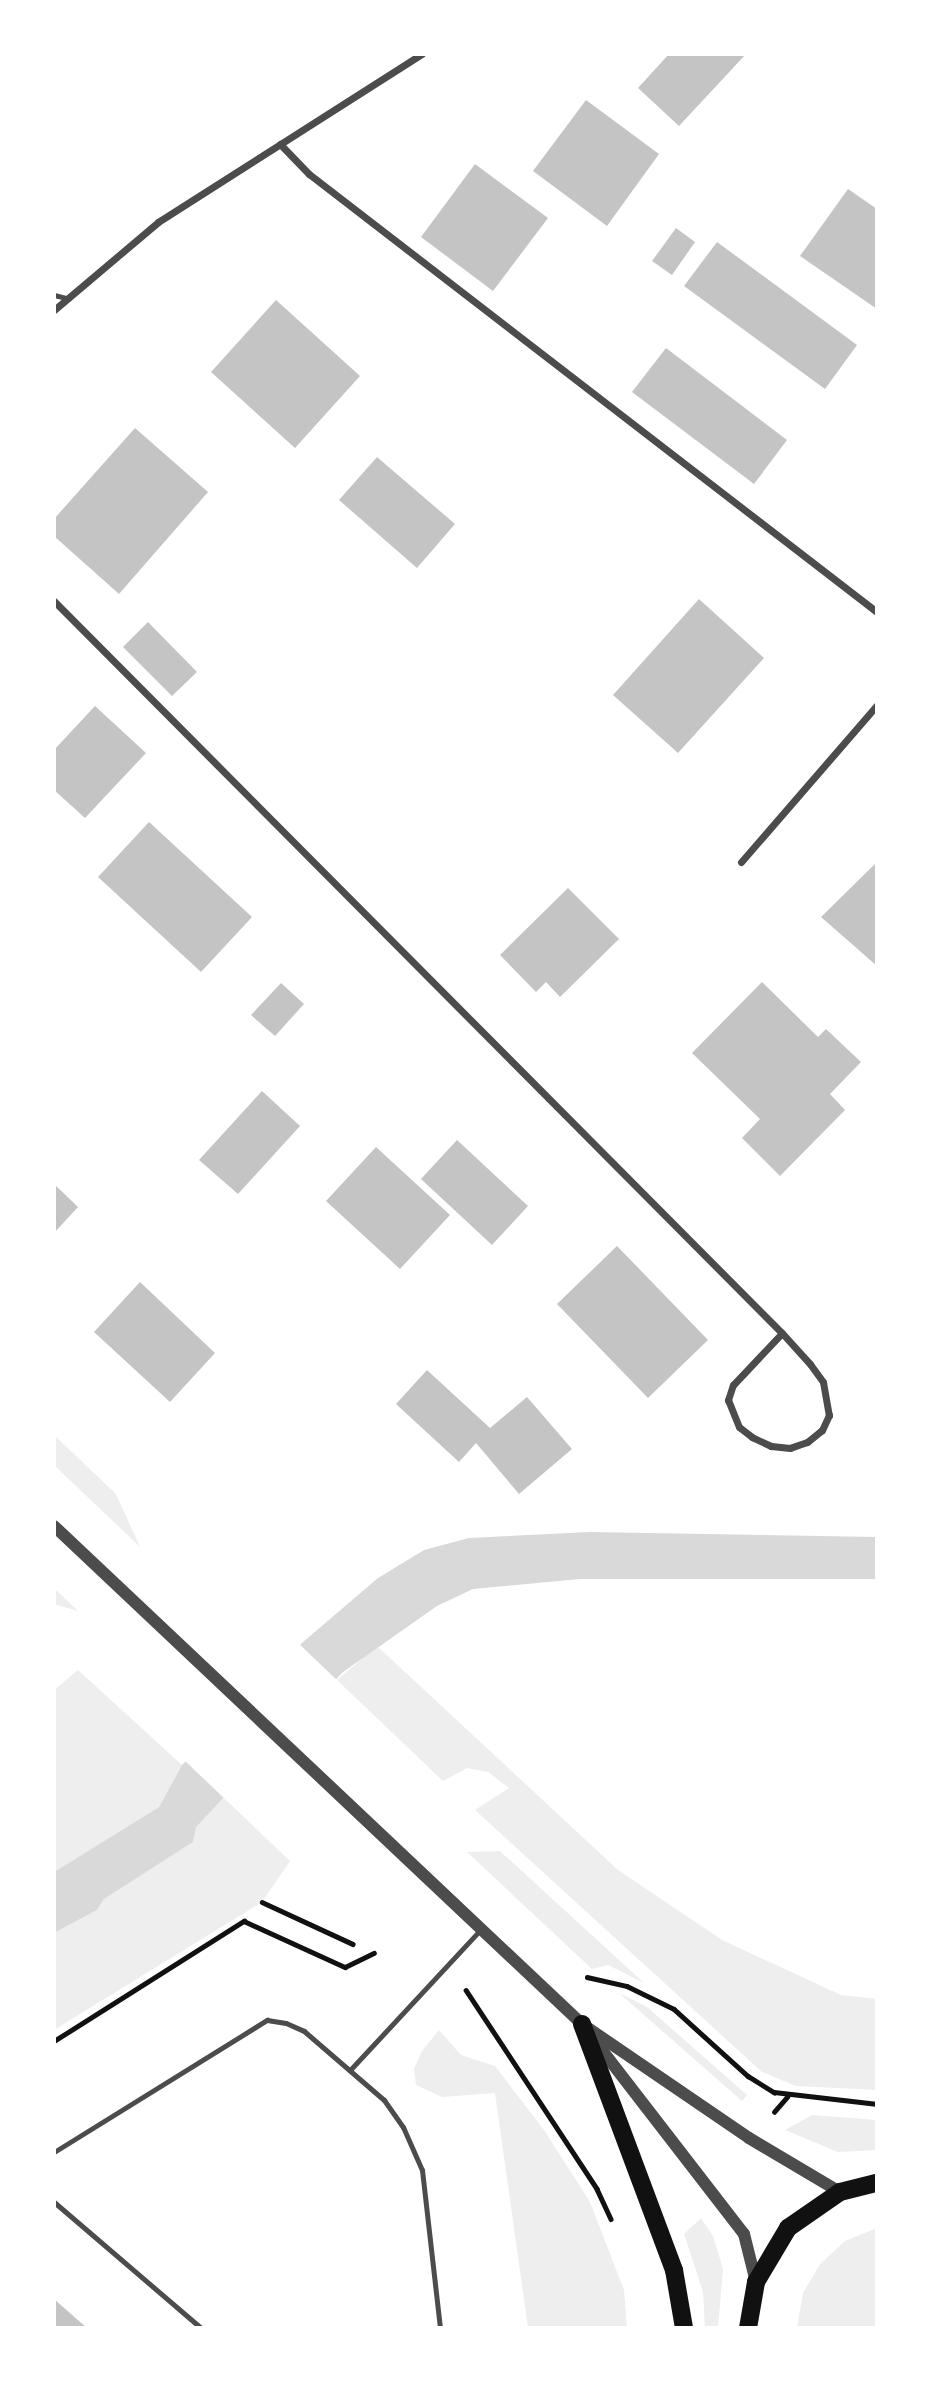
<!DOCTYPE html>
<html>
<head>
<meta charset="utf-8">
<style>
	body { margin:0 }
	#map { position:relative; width:931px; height:2382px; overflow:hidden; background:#fff; font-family:Jost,sans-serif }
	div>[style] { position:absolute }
	.green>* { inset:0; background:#eee }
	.water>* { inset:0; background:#d9d9d9 }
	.pier>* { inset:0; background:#fff }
	.building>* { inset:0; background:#c4c4c4 }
	.path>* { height:4.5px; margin:-2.25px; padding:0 2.25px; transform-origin:2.25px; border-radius:2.25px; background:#111 }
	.service>* { height:5px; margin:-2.5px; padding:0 2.5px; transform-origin:2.5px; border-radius:2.5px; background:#4c4c4c }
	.minor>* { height:7px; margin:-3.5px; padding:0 3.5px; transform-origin:3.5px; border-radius:3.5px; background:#4c4c4c }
	.tertiary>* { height:12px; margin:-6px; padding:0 6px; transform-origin:6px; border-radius:6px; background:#4c4c4c }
	.primary>* { height:18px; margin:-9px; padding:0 9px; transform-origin:9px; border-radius:9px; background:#111 }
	span { translate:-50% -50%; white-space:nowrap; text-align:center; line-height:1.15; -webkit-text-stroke:5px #fff; paint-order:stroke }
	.frame { position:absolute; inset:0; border:56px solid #fff; pointer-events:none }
</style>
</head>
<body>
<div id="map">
	<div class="green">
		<i style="clip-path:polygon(54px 1435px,116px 1494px,140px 1547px,54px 1465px)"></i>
		<i style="clip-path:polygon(54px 1588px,78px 1611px,54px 1604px)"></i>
		<i style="clip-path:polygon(377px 1646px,618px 1870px,722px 1940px,841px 1995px,877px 1999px,877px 2090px,796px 2086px,762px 2072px,475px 1810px,509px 1788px,488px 1772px,467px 1768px,443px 1781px,337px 1680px)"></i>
		<i style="clip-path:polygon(78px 1670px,182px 1765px,159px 1807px,54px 1872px,54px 1690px)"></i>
		<i style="clip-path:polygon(224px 1798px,290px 1861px,262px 1902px,54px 2030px,54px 1933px,97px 1910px,104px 1899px,193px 1842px,195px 1827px)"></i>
		<i style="clip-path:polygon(500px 1851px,644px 1983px,608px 1965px,592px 1969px,467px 1852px)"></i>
		<i style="clip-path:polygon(619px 1993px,647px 2007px,747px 2095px,742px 2101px)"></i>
		<i style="clip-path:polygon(439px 2030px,461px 2055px,495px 2066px,544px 2130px,590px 2202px,624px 2290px,627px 2328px,528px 2328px,495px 2093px,442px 2097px,416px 2085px,414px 2069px,422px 2051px)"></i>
		<i style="clip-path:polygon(812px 2115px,877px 2120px,877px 2150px,838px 2152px,785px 2130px)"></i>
		<i style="clip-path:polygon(701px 2218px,713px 2236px,723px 2269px,718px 2328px,705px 2328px,703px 2292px,684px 2234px)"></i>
		<i style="clip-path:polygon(877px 2228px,877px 2328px,797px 2328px,803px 2293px,820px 2264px,845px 2241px)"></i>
	</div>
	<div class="water">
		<i style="clip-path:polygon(590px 1532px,877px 1537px,877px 1579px,580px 1579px,473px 1589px,437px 1606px,343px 1672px,196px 1827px,193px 1842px,104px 1899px,97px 1910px,54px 1933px,54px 1872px,159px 1807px,182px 1765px,303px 1642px,378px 1578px,424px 1550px,469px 1538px)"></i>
	</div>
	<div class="pier">
		<i style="clip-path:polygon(297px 1642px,339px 1682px,227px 1801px,183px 1759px)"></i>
	</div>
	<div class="building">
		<i style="clip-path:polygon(669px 54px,746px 54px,679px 126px,638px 88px)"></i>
		<i style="clip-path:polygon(586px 100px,659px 154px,607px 226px,533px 171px)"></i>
		<i style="clip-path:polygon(475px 164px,548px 218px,493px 291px,421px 237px)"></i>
		<i style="clip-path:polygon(848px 189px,877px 209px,877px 309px,800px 256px)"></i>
		<i style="clip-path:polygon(676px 228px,695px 242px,672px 275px,652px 261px)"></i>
		<i style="clip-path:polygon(717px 242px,857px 345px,825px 389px,684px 286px)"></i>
		<i style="clip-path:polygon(276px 300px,360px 376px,295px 448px,211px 372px)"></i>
		<i style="clip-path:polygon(666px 348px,787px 440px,754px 484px,632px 392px)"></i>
		<i style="clip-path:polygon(135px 428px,208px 492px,119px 594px,54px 536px,54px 519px)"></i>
		<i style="clip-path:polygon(377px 457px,455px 524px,417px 568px,339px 500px)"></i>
		<i style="clip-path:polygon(699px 599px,764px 658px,678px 753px,613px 695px)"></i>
		<i style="clip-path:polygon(148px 622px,197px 672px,172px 696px,123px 647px)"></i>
		<i style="clip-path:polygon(95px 706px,146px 753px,85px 818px,54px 790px,54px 750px)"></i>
		<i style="clip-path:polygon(149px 822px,252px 917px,201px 972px,98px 877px)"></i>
		<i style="clip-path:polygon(877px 862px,877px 966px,821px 917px)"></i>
		<i style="clip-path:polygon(568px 888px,619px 939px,560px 997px,546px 982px,536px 992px,500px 955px)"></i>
		<i style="clip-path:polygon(762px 982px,818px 1037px,826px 1029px,861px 1062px,830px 1094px,845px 1110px,780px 1176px,742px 1138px,760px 1119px,692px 1053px)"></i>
		<i style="clip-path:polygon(281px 983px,304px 1004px,275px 1036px,251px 1015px)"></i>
		<i style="clip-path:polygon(262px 1091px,300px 1126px,238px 1194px,199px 1160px)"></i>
		<i style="clip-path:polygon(457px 1140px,528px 1206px,492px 1245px,421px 1179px)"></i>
		<i style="clip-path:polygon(376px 1147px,450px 1215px,400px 1269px,326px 1201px)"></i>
		<i style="clip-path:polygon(54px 1184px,78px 1207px,54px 1233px)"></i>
		<i style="clip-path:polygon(617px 1246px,708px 1340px,648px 1398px,557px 1304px)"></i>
		<i style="clip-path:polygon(140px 1282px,215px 1353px,170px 1402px,94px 1332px)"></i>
		<i style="clip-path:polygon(427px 1370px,490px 1428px,527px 1397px,572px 1449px,519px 1494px,476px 1443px,459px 1462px,396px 1404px)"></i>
		<i style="clip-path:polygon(54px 2299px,87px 2328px,54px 2328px)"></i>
	</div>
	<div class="path">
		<i style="left:262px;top:1902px;width:100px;rotate:24.8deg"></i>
		<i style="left:587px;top:1977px;width:41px;rotate:12.7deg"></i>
		<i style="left:627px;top:1986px;width:52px;rotate:26.1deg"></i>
		<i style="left:674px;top:2009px;width:100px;rotate:42.2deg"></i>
		<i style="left:748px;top:2076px;width:31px;rotate:32deg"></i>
		<i style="left:774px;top:2092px;width:104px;rotate:6.6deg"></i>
		<i style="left:466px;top:1990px;width:238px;rotate:56.6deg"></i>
		<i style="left:597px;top:2189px;width:33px;rotate:65deg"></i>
		<i style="left:54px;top:2041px;width:225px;rotate:-32.3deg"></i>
		<i style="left:244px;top:1921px;width:111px;rotate:24.5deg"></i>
		<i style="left:345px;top:1967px;width:32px;rotate:-26deg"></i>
		<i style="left:774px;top:2112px;width:20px;rotate:-49deg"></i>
	</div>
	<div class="service">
		<i style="left:54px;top:295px;width:12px;rotate:14deg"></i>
		<i style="left:350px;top:2070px;width:192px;rotate:-47.1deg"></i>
		<i style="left:54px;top:2152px;width:251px;rotate:-31.8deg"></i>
		<i style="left:267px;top:2020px;width:19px;rotate:9deg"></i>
		<i style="left:286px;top:2023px;width:20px;rotate:24deg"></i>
		<i style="left:304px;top:2031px;width:106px;rotate:40.8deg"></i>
		<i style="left:384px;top:2100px;width:33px;rotate:55deg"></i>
		<i style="left:403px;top:2127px;width:47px;rotate:66.2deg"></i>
		<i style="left:422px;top:2170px;width:159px;rotate:83.5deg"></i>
		<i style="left:54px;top:2202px;width:194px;rotate:40.6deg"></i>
	</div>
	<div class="minor">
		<i style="left:280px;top:144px;width:42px;rotate:46deg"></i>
		<i style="left:309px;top:174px;width:717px;rotate:37.64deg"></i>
		<i style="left:54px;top:310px;width:136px;rotate:-40.2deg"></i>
		<i style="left:158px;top:222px;width:313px;rotate:-32.5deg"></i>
		<i style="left:54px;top:601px;width:1032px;rotate:45.16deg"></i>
		<i style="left:782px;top:1333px;width:42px;rotate:47.9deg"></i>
		<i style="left:810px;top:1364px;width:22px;rotate:54deg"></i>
		<i style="left:823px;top:1382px;width:34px;rotate:80deg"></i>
		<i style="left:829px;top:1415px;width:17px;rotate:115deg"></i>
		<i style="left:822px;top:1430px;width:19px;rotate:141deg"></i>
		<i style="left:807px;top:1442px;width:18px;rotate:161deg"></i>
		<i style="left:790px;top:1448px;width:19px;rotate:-174deg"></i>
		<i style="left:771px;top:1446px;width:21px;rotate:-155deg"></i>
		<i style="left:752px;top:1437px;width:16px;rotate:-142deg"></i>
		<i style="left:739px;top:1427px;width:29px;rotate:-112deg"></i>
		<i style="left:728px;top:1400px;width:16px;rotate:-72deg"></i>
		<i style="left:733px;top:1385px;width:71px;rotate:-46.7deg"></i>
		<i style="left:741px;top:862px;width:208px;rotate:-49.1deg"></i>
	</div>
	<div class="tertiary">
		<i style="left:54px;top:1526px;width:726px;rotate:43.33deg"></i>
		<i style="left:582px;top:2024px;width:202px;rotate:34.3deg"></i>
		<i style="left:749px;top:2138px;width:106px;rotate:30.7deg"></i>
		<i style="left:591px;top:2036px;width:250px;rotate:52.3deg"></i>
		<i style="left:744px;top:2234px;width:49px;rotate:76deg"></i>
	</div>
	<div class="primary">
		<i style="left:582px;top:2024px;width:263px;rotate:69.5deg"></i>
		<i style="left:674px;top:2270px;width:59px;rotate:80.2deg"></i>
		<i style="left:748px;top:2328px;width:47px;rotate:-80.1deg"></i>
		<i style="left:756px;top:2282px;width:63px;rotate:-59.3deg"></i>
		<i style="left:788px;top:2228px;width:63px;rotate:-34.7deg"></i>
		<i style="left:840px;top:2192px;width:38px;rotate:-14deg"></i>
	</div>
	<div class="frame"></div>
</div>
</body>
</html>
